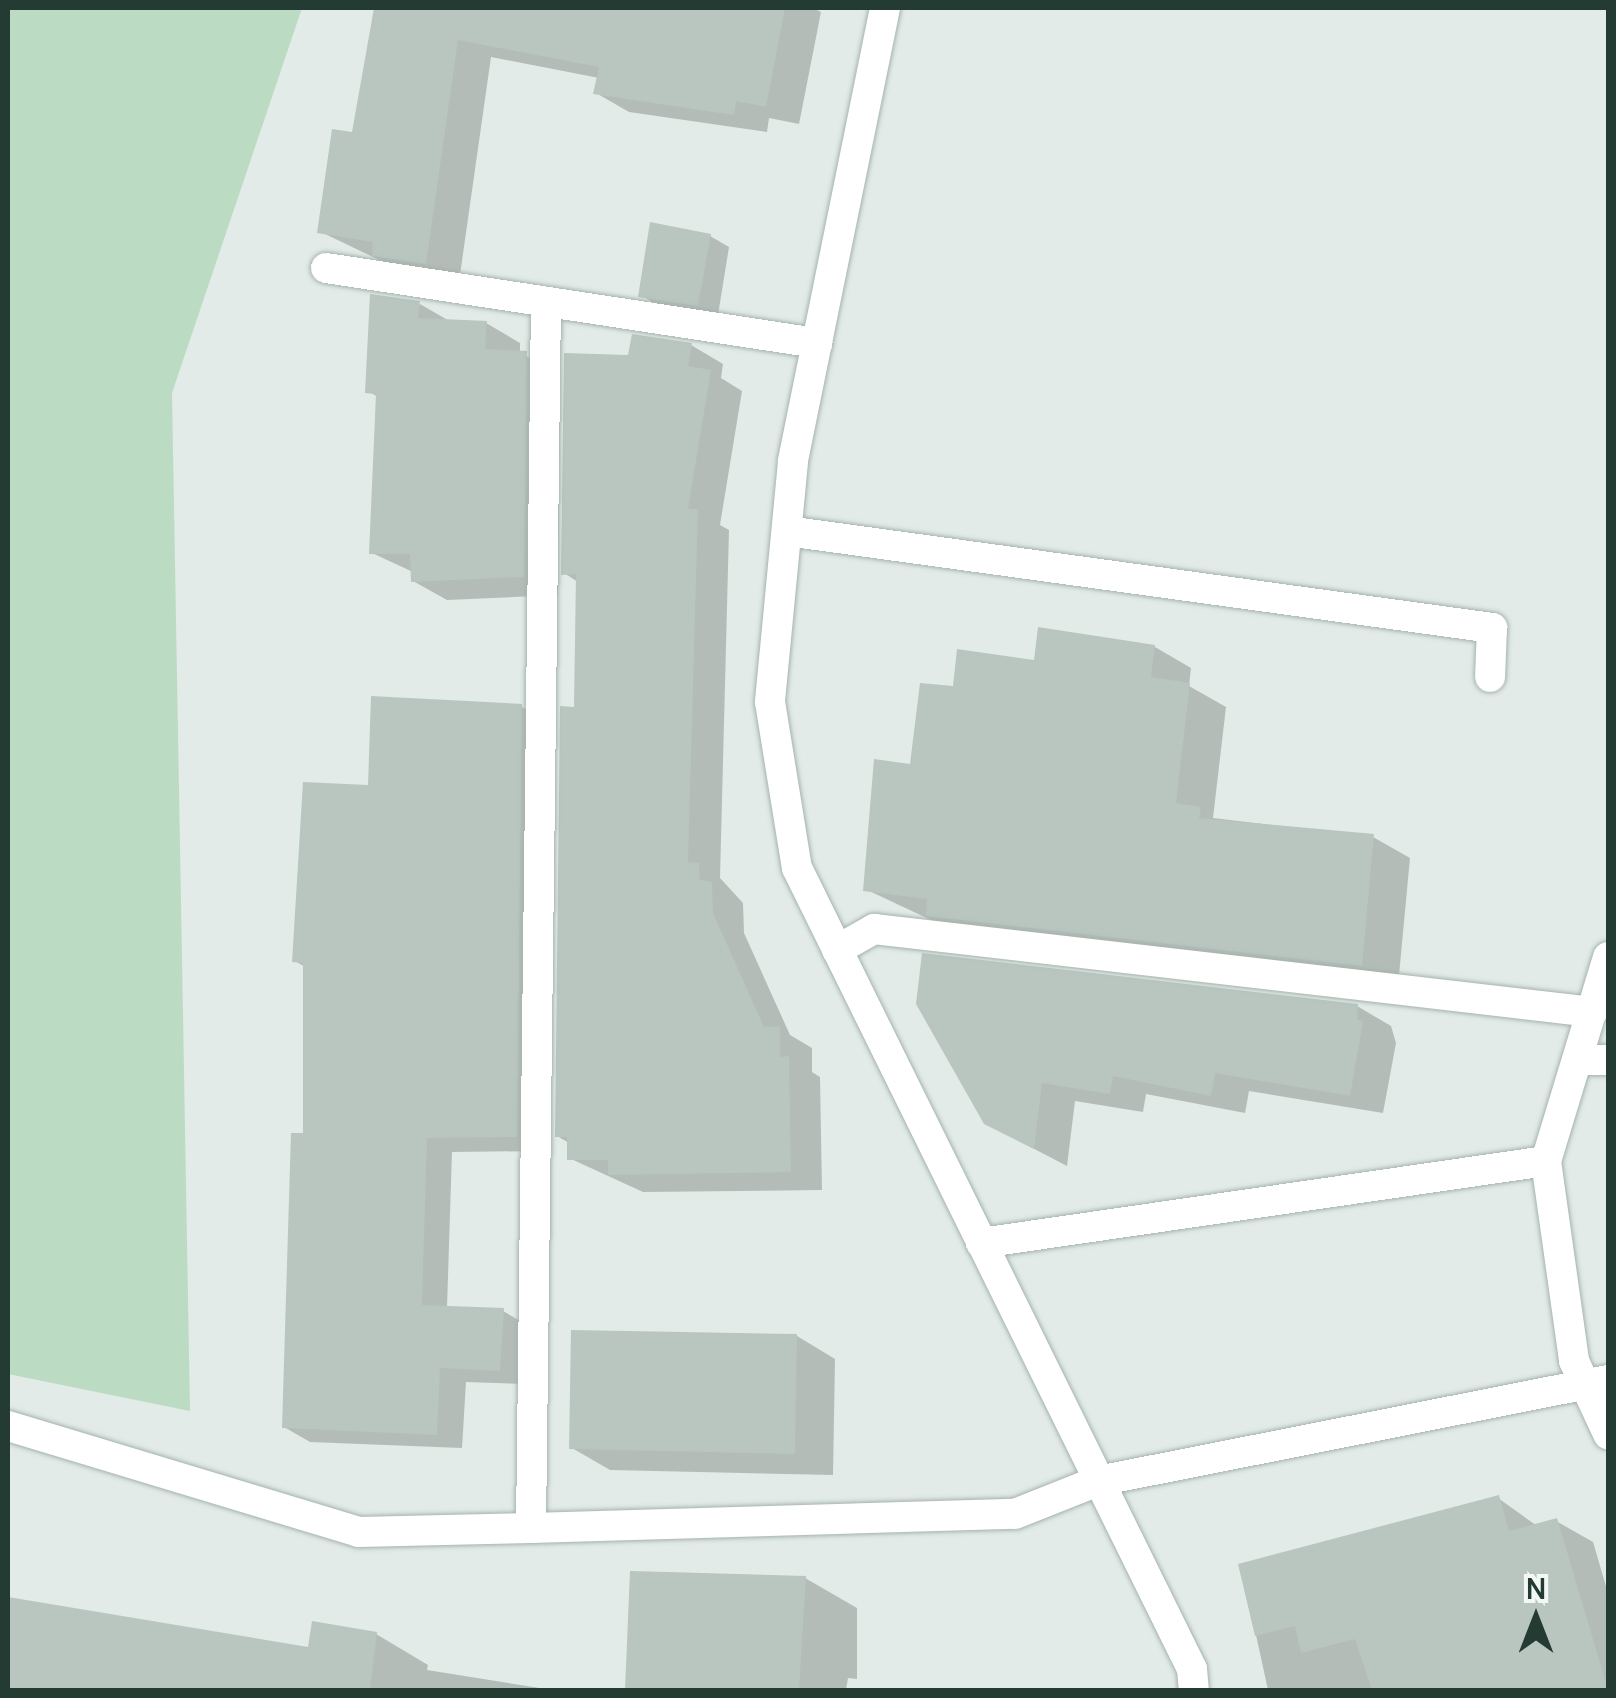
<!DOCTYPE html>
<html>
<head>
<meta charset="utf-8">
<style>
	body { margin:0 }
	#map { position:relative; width:1616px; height:1698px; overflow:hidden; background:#e2ebe7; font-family:Manrope,sans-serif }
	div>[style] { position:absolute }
	.green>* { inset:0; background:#bcdbc3 }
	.shadow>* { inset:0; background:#0003 }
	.building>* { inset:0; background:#b8c6bf }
	.roads { filter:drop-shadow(0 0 2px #a5b3ad) drop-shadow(0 0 2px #a5b3ad) }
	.street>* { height:30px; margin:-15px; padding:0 15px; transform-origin:15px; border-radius:15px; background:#fff }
	.secondary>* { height:30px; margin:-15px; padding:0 15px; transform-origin:15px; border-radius:15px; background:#fff }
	span { translate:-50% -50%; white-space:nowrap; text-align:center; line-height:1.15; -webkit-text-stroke:8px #f2f8f5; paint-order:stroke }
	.frame { position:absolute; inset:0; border:10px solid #233b33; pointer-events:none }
	.north { position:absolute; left:1486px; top:1568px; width:100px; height:100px; -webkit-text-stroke:8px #f2f8f5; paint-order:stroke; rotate:0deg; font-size:28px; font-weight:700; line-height:40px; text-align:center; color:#233b33 }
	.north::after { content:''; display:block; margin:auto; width:35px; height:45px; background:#233b33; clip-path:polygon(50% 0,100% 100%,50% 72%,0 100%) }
</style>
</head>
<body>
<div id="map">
	<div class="green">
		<i style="clip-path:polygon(8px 8px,302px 8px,172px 393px,190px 1411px,8px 1374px)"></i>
	</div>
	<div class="shadow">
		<i style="clip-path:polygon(377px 8px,813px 8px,821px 12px,799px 124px,769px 118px,767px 132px,629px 112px,596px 93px,599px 78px,491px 57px,459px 282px,408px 274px,319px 231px,354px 135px)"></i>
		<i style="clip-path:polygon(710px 236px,729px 247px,718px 315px,660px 307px,641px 295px)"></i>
		<i style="clip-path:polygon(420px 304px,451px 322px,486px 323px,520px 343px,520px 353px,560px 373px,558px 595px,447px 600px,413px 581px,413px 572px,372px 553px,378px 397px,368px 391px)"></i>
		<i style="clip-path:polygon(691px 345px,723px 364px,721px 378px,742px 391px,720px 525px,729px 530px,720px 878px,743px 903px,744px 933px,790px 1035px,812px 1048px,812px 1072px,820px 1077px,822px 1190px,643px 1192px,569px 1158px,569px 1143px,557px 1136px,577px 710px,578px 582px,564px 573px,630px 358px)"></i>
		<i style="clip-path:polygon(1155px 647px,1191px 668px,1189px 686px,1226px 707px,1213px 818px,1373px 837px,1410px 858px,1398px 986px,965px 936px,865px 889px,912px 767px,955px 689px,1036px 663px)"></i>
		<i style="clip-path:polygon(522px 707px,548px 722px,542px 1151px,452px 1152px,447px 1308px,503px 1311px,529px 1326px,526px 1384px,466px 1382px,462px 1448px,310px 1442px,284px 1427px,305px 1136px,305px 967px,295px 961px,371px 788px)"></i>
		<i style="clip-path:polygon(920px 1005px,1357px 1006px,1391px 1026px,1396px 1043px,1383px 1113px,1249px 1091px,1245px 1113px,1146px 1094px,1143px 1112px,1075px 1101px,1067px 1166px,1021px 1142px)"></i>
		<i style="clip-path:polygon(797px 1336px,835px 1359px,833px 1475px,610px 1470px,572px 1448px)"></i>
		<i style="clip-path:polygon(1498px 1498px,1537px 1526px,1556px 1521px,1593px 1542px,1608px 1593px,1608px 1690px,1268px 1690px,1241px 1566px)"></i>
		<i style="clip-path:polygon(633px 1573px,805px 1578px,857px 1608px,857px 1679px,848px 1678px,846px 1690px,628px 1690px)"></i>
		<i style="clip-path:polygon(8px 1600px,310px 1650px,376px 1634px,428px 1665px,427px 1670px,552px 1690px,8px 1690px)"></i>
	</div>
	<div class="building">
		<i style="clip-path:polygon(374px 8px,785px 8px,766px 107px,736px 101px,734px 115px,593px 94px,599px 67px,458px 40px,426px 264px,372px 256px,373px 242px,317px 233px,332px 129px,352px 132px)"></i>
		<i style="clip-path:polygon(650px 222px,711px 234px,698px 306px,638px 297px)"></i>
		<i style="clip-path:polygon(370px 294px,420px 301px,418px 318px,487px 321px,485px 349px,527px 351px,524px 577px,411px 582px,410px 554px,369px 554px,376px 394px,365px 393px)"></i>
		<i style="clip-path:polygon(632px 334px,692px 343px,688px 366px,711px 370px,688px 509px,698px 509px,688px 862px,699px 863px,700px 880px,712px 882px,713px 913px,764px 1027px,780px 1026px,780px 1057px,789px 1056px,791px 1172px,608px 1175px,608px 1160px,567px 1160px,567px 1137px,555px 1137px,560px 706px,574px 707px,576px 574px,561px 575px,564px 353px,628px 355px)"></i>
		<i style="clip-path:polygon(1038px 627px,1155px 645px,1151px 677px,1190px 683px,1176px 803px,1201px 807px,1199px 818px,1374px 834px,1362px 966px,926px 916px,927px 899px,863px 891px,874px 759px,910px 764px,920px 683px,953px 686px,957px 649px,1034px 660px)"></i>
		<i style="clip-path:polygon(371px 696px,522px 704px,517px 1137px,427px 1138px,422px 1305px,504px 1308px,500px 1371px,440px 1368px,437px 1435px,282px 1428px,291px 1133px,303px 1133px,303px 963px,292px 962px,303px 782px,368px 785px)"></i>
		<i style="clip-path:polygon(922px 953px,1358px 1004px,1357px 1020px,1363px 1021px,1350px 1096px,1215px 1073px,1211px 1096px,1113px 1076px,1110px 1094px,1042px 1083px,1034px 1149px,984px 1124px,916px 1004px)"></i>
		<i style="clip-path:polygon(571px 1330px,797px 1334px,795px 1454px,569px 1449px)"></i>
		<i style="clip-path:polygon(1499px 1495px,1509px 1531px,1557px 1518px,1608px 1690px,1372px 1690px,1355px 1639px,1301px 1653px,1295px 1626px,1255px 1636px,1238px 1564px)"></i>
		<i style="clip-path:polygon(630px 1571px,806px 1576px,799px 1690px,625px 1690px)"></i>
		<i style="clip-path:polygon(8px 1597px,308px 1647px,312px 1621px,377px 1632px,370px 1690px,8px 1690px)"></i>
	</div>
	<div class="roads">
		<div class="street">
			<i style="left:326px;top:268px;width:497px;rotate:8.7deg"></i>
			<i style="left:787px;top:531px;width:712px;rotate:7.83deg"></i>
			<i style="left:1492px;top:628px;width:49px;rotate:92.3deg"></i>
			<i style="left:837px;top:950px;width:43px;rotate:-29.6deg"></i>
			<i style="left:874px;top:929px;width:723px;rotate:6.59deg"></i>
			<i style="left:1608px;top:957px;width:213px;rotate:106.9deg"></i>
			<i style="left:1546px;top:1161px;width:202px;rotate:82deg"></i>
			<i style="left:1574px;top:1361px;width:81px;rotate:65deg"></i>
			<i style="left:1577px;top:1060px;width:31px"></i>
			<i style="left:981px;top:1243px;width:571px;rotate:-8.26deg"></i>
			<i style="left:8px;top:1426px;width:366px;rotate:16.8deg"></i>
			<i style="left:358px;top:1532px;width:173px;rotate:-1.3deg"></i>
			<i style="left:531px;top:1528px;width:484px;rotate:-1.7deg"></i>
			<i style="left:1015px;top:1514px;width:89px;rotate:-21.7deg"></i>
			<i style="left:1098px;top:1481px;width:520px;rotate:-11.2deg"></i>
			<i style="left:531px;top:1528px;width:1226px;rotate:-89.3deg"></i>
		</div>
		<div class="secondary">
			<i style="left:885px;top:8px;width:463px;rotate:101.5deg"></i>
			<i style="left:793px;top:462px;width:241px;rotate:95.5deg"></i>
			<i style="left:770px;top:702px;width:168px;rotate:80.8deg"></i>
			<i style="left:797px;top:868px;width:893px;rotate:63.75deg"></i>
			<i style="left:1192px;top:1669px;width:21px;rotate:85deg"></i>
		</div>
	</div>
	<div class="frame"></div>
	<div class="north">N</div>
</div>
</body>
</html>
